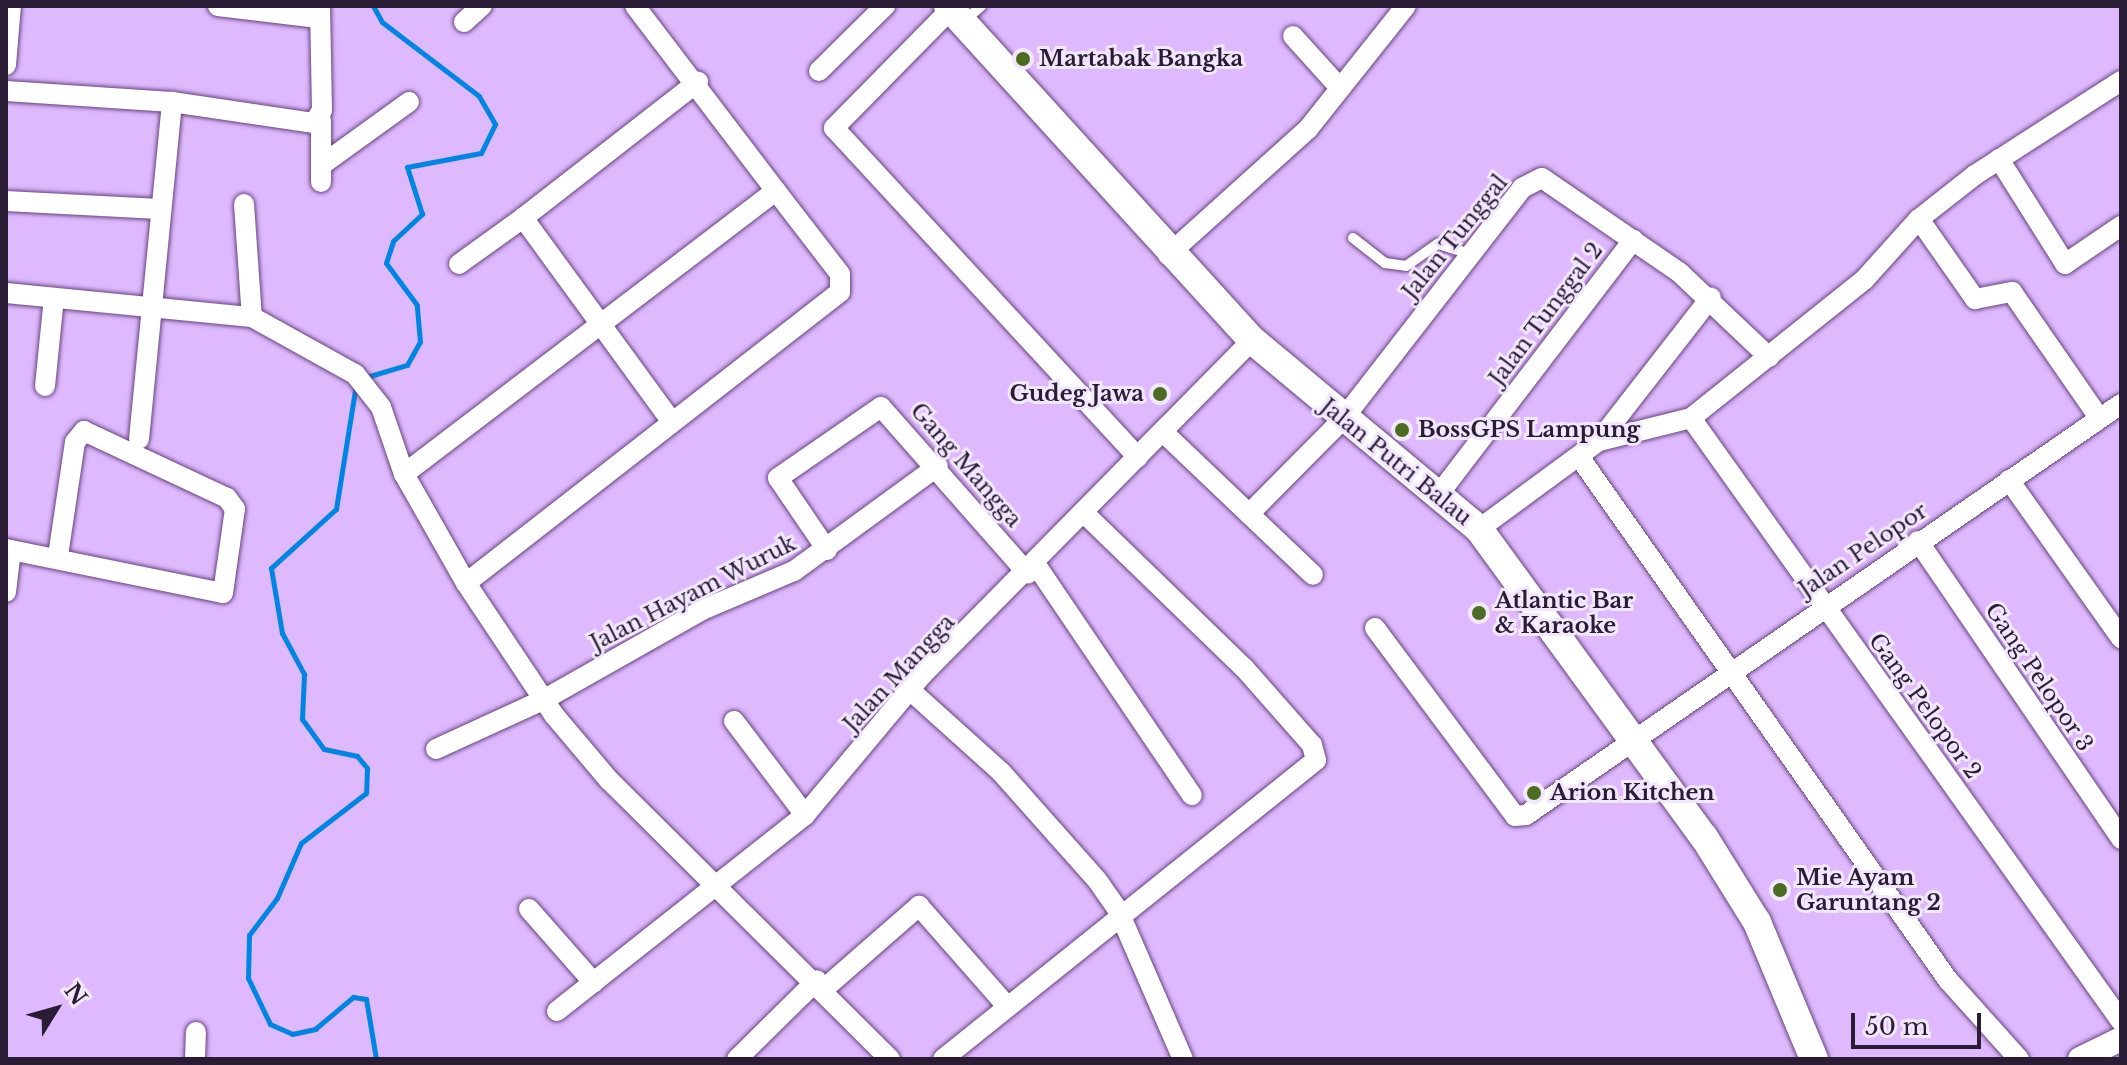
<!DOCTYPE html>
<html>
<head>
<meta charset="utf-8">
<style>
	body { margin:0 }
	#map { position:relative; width:2127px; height:1065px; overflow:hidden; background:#dfb9fd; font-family:"Libre Baskerville",serif }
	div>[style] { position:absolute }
	.stream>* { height:5px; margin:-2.5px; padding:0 2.5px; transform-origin:2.5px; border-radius:2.5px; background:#0086e2 }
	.roads { filter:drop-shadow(0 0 2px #664480) drop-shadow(0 0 2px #664480) }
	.service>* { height:10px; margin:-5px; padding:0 5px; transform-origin:5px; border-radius:5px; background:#fff }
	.minor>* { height:20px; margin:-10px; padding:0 10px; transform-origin:10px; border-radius:10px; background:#fff }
	.tertiary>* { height:24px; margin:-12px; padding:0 12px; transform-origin:12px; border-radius:12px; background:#fff }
	.secondary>* { height:28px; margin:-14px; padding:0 14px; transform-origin:14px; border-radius:14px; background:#fff }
	.dots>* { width:22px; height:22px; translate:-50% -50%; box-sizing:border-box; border:4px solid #f2e7fc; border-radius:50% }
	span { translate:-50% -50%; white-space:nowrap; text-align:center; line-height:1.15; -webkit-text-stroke:6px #f2e7fc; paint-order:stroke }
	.poi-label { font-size:22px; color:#2a1c35; font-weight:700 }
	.left { translate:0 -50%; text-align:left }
	.right { translate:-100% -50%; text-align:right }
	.street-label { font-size:22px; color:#2a1c35 }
	.frame { position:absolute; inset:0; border:8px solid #2a1c35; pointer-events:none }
	.north { position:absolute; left:16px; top:969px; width:80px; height:80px; -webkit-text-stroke:6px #f2e7fc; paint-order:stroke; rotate:53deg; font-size:22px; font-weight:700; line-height:32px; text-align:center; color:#2a1c35 }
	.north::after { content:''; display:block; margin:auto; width:28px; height:36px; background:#2a1c35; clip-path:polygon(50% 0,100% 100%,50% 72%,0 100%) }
	.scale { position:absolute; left:1851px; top:1013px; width:130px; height:36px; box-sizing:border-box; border:4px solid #2a1c35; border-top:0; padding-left:10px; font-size:24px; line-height:28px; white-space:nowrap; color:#2a1c35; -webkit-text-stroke:6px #f2e7fc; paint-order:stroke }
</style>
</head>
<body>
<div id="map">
	<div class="stream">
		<i style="left:363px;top:378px;width:46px;rotate:-16.5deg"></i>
		<i style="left:407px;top:365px;width:26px;rotate:-61deg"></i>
		<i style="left:420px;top:342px;width:37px;rotate:-95deg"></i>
		<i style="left:417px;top:305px;width:52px;rotate:-126.4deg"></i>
		<i style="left:386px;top:263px;width:23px;rotate:-72deg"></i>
		<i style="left:393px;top:241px;width:40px;rotate:-43deg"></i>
		<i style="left:422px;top:214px;width:49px;rotate:-107.7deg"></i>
		<i style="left:407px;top:167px;width:75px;rotate:-10.7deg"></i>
		<i style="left:481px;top:153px;width:32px;rotate:-64deg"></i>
		<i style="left:495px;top:124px;width:32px;rotate:-120deg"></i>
		<i style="left:479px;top:96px;width:122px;rotate:-142.7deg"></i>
		<i style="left:382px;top:22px;width:18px;rotate:-119deg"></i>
		<i style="left:356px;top:384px;width:127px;rotate:99.1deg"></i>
		<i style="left:336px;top:509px;width:88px;rotate:137.8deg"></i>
		<i style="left:271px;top:568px;width:66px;rotate:80.4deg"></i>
		<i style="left:282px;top:633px;width:47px;rotate:61.8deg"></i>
		<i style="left:304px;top:674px;width:45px;rotate:92.5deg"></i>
		<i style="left:302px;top:719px;width:37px;rotate:54deg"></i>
		<i style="left:324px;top:749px;width:34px;rotate:12deg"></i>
		<i style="left:357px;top:756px;width:16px;rotate:50deg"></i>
		<i style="left:367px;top:768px;width:25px;rotate:92deg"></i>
		<i style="left:366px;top:793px;width:82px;rotate:142.4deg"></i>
		<i style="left:301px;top:843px;width:60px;rotate:113.6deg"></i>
		<i style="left:277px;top:898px;width:46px;rotate:127.1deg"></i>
		<i style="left:249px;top:935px;width:43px;rotate:91.3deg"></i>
		<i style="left:248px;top:978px;width:51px;rotate:64.4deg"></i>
		<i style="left:270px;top:1024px;width:24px;rotate:24deg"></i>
		<i style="left:292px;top:1034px;width:24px;rotate:-12deg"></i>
		<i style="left:315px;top:1029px;width:50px;rotate:-40.1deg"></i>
		<i style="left:353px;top:997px;width:13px;rotate:9deg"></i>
		<i style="left:366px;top:999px;width:61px;rotate:80.5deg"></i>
	</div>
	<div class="roads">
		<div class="service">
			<i style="left:964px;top:21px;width:23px;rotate:-41deg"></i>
			<i style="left:1353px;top:238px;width:41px;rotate:38deg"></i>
			<i style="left:1385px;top:263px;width:21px;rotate:8deg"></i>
			<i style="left:1406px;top:266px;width:39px;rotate:-35deg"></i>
			<i style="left:1438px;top:244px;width:34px;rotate:17deg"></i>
		</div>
		<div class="minor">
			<i style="left:218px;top:6px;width:101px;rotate:6.8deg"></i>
			<i style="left:635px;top:6px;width:233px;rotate:52.7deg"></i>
			<i style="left:951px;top:9px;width:167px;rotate:134.5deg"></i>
			<i style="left:834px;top:128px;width:448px;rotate:47.3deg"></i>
			<i style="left:464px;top:22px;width:24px;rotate:-42deg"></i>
			<i style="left:1293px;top:36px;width:70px;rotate:47.9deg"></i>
			<i style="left:6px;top:65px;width:59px;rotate:-85.2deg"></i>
			<i style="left:819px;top:71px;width:93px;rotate:-44.6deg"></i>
			<i style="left:6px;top:91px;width:166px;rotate:3.8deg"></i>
			<i style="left:172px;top:102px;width:144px;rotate:8.4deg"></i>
			<i style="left:314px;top:123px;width:15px;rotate:-58deg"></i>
			<i style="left:322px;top:110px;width:104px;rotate:-91.1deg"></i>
			<i style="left:321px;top:120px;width:62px;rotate:90deg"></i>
			<i style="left:1999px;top:159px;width:124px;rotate:57.8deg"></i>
			<i style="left:2065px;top:264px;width:68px;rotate:-34.2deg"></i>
			<i style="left:323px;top:164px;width:106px;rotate:-35.8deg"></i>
			<i style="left:6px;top:201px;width:153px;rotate:3deg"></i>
			<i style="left:244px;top:204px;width:113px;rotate:86deg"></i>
			<i style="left:1919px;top:219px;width:98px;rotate:55deg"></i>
			<i style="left:1975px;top:299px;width:38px;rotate:-11deg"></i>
			<i style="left:2012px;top:292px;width:151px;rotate:55.3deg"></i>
			<i style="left:1168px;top:255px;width:188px;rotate:-42deg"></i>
			<i style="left:1308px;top:129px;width:157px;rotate:-51.5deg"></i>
			<i style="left:459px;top:264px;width:79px;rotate:-35.7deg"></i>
			<i style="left:6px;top:293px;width:247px;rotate:5.6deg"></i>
			<i style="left:252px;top:317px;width:118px;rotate:29deg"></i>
			<i style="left:355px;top:374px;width:42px;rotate:51.8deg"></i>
			<i style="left:381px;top:407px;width:71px;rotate:71.1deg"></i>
			<i style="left:404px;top:474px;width:125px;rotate:60.4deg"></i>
			<i style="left:466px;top:583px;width:159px;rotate:56.3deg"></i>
			<i style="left:554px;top:715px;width:85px;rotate:49.8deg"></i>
			<i style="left:609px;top:780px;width:396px;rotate:44.8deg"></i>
			<i style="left:45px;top:386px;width:88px;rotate:-84.2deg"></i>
			<i style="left:1691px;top:418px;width:741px;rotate:54.51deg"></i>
			<i style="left:672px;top:422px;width:253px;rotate:-126.1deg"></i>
			<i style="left:523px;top:218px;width:222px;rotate:-37.9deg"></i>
			<i style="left:1163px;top:432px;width:207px;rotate:43.6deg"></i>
			<i style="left:139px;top:439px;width:339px;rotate:-84.4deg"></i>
			<i style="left:1599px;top:441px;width:182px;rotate:-52.1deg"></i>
			<i style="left:1580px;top:458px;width:639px;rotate:54.82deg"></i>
			<i style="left:1948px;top:980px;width:106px;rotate:48.1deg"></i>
			<i style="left:404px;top:474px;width:467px;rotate:-37.3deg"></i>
			<i style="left:776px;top:191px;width:105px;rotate:52.4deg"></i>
			<i style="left:840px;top:274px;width:18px;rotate:90deg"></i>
			<i style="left:840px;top:292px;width:474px;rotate:142.1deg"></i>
			<i style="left:2009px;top:480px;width:194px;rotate:54.7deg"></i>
			<i style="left:1439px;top:494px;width:320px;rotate:-52.6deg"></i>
			<i style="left:1249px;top:514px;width:134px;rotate:-45.3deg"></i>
			<i style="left:1343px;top:419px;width:292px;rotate:-52.2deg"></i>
			<i style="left:1522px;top:188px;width:22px;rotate:-27deg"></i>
			<i style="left:1542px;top:178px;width:166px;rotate:34.5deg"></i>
			<i style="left:1679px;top:272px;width:124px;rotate:43.4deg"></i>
			<i style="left:1479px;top:529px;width:149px;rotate:-36.3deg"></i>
			<i style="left:1599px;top:441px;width:95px;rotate:-14deg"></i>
			<i style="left:1691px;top:418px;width:221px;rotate:-38.6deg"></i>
			<i style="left:1864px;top:280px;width:82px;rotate:-48deg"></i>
			<i style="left:1919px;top:219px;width:71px;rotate:-38.2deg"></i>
			<i style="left:1975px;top:175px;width:174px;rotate:-32.8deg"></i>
			<i style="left:1918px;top:541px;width:361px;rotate:55.7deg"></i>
			<i style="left:6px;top:549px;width:221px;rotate:11.5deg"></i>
			<i style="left:223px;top:593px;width:85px;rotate:-81.9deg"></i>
			<i style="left:235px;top:509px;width:14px;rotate:-126deg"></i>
			<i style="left:227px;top:498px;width:158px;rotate:-154.9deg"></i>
			<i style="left:84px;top:431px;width:14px;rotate:129deg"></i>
			<i style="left:75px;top:442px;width:115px;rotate:98.5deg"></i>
			<i style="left:827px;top:550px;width:87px;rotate:-124.2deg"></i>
			<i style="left:778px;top:478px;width:125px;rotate:-34.6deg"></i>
			<i style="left:881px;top:407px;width:222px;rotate:48.6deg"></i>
			<i style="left:1036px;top:565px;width:278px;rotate:55.9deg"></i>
			<i style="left:6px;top:592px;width:42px;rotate:-83.2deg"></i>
			<i style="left:1375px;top:628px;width:234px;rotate:53.3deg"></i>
			<i style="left:1515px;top:816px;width:11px;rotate:-5deg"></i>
			<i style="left:1526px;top:815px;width:723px;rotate:-34.64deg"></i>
			<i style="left:910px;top:690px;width:122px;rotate:42deg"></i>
			<i style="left:1001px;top:772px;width:144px;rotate:48.4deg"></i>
			<i style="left:1097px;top:880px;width:39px;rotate:55deg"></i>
			<i style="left:1119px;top:912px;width:160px;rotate:66.5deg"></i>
			<i style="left:734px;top:721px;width:118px;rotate:52.9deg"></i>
			<i style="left:436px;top:749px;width:118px;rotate:-24.6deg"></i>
			<i style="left:543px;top:700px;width:180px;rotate:-29.5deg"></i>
			<i style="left:700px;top:611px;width:102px;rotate:-23.1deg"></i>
			<i style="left:794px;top:571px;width:178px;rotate:-36.1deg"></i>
			<i style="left:529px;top:909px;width:98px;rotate:48.7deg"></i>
			<i style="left:825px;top:988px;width:125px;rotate:-41.1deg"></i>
			<i style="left:919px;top:906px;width:132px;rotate:48.7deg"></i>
			<i style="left:557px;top:1011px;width:316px;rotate:-38.3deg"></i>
			<i style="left:805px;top:815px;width:182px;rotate:-50.1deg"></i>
			<i style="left:922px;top:675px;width:470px;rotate:-45.4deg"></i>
			<i style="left:195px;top:1059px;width:27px;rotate:-88deg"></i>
			<i style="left:737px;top:1059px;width:112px;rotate:-44.6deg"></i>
			<i style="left:943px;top:1059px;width:478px;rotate:-38.7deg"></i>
			<i style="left:1316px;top:760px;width:16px;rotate:-105deg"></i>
			<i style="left:1312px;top:745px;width:103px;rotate:-131.4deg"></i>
			<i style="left:1244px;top:668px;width:223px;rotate:-135.9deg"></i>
		</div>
		<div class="tertiary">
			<i style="left:2080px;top:1059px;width:46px;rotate:-26deg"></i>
		</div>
		<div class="secondary">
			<i style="left:948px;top:6px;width:452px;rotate:47.7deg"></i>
			<i style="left:1252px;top:340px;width:295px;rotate:39.8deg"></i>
			<i style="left:1479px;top:529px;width:381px;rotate:53.9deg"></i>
			<i style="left:1704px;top:837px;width:100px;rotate:58.1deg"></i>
			<i style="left:1757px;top:922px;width:148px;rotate:67.4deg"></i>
		</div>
	</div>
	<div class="dots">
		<i style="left:1023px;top:59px;background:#4d6c22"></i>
		<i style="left:1160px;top:394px;background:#4d6c22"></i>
		<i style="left:1402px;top:430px;background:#4d6c22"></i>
		<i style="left:1479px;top:613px;background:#4d6c22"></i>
		<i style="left:1534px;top:793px;background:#4d6c22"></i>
		<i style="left:1780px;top:890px;background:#4d6c22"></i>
	</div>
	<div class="poi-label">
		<span class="left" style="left:1039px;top:59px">Martabak Bangka</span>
		<span class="right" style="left:1144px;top:394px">Gudeg Jawa</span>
		<span class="left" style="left:1418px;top:430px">BossGPS Lampung</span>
		<span class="left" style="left:1495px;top:613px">Atlantic Bar<br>&amp; Karaoke</span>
		<span class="left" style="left:1550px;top:793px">Arion Kitchen</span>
		<span class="left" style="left:1796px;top:890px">Mie Ayam<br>Garuntang 2</span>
	</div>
	<div class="street-label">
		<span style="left:1455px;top:237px;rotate:-51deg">Jalan Tunggal</span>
		<span style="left:1546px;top:314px;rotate:-53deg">Jalan Tunggal 2</span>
		<span style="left:1396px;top:462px;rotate:39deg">Jalan Putri Balau</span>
		<span style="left:966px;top:465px;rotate:49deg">Gang Mangga</span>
		<span style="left:1863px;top:550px;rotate:-34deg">Jalan Pelopor</span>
		<span style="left:693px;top:593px;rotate:-27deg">Jalan Hayam Wuruk</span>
		<span style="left:899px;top:673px;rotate:-47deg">Jalan Mangga</span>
		<span style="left:2039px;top:677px;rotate:56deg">Gang Pelopor 3</span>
		<span style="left:1925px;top:706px;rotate:54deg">Gang Pelopor 2</span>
	</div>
	<div class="frame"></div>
	<div class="north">N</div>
	<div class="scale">50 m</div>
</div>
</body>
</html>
